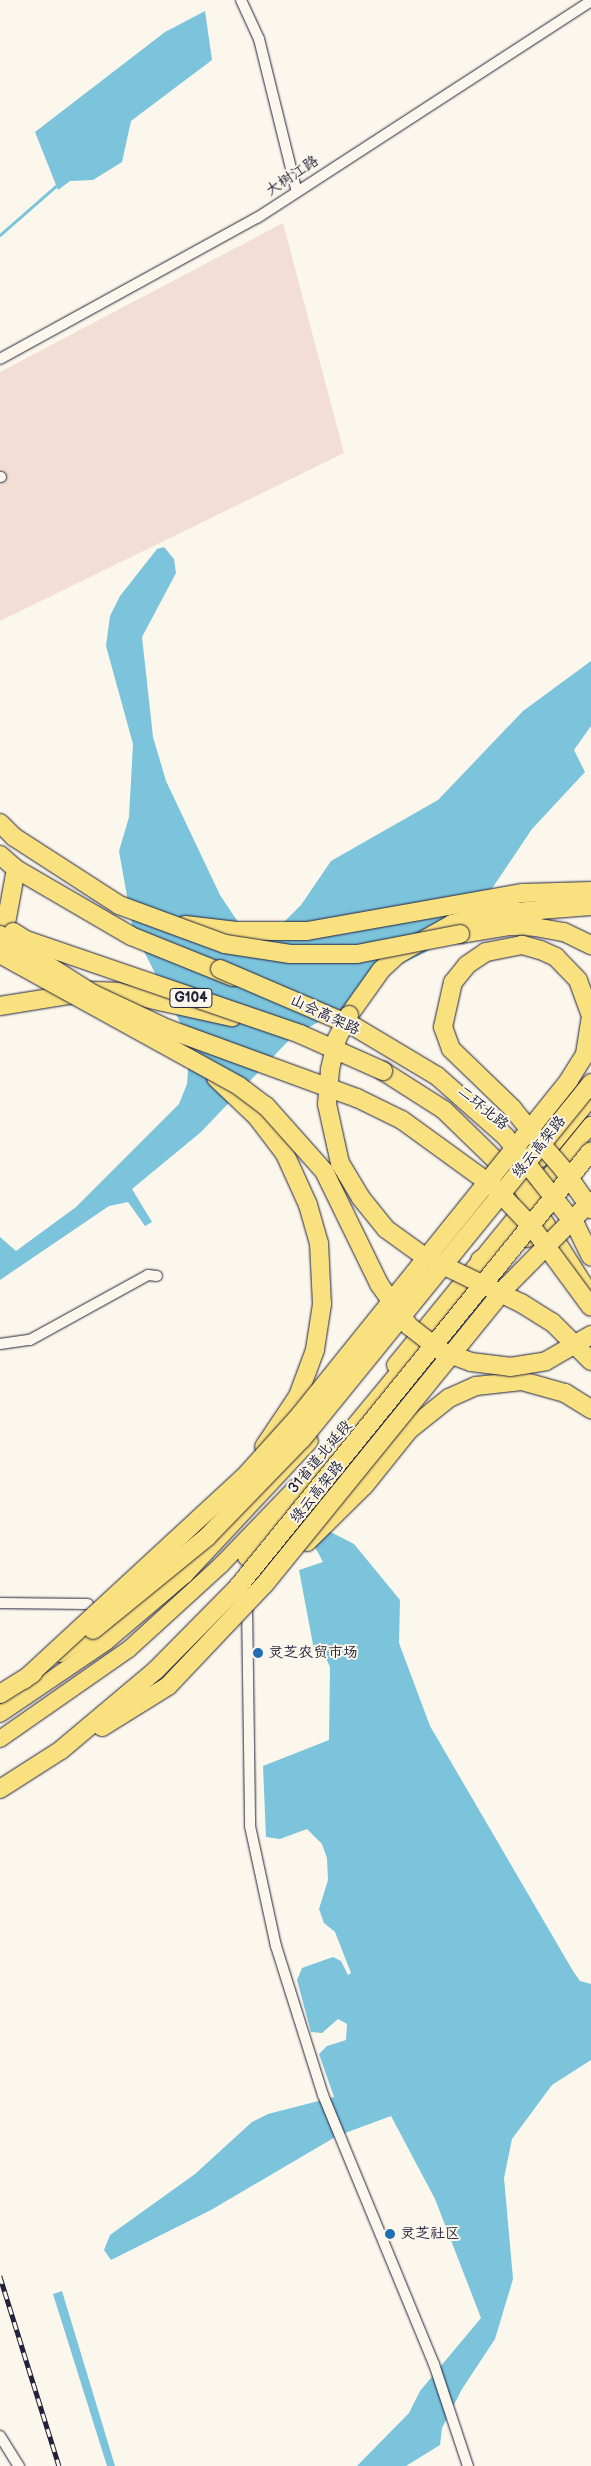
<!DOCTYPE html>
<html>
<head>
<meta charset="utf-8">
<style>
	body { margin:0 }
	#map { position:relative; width:591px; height:2466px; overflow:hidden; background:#fbf7ec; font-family:"Balsamiq Sans","LXGW WenKai TC",sans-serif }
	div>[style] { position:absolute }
	.built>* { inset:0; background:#f2ded5 }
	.water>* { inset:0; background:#7bc4dc }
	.stream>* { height:2.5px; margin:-1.25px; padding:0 1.25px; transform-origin:1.25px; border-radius:1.25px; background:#7bc4dc }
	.roads { filter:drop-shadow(0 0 1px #22223b) drop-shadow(0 0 1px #22223b) }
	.minor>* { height:10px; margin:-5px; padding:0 5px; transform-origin:5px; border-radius:5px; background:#fbf7ec }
	.primary>* { height:16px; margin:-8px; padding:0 8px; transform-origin:8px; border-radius:8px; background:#fae180 }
	.trunk>* { height:18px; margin:-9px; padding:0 9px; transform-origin:9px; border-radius:9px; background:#fae180 }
	.rail>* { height:4.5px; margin-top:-2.25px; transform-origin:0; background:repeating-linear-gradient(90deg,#fbf7ec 0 8px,#22223b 0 16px); box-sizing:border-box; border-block:1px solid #22223b }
	.bridges { filter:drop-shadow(0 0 1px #22223b) drop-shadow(0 0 1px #22223b) }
	.trunk-bridge>* { height:18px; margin:-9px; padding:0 9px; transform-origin:9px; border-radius:9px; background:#fae180 }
	.dots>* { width:14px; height:14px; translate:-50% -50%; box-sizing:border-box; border:2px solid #fbf7ec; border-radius:50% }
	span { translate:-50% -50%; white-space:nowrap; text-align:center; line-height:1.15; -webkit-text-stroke:4px #fbf7ec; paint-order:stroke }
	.shield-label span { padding:1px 4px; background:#fbf7ec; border:1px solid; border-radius:4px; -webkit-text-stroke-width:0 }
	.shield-label { font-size:14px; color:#22223b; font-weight:700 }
	.street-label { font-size:15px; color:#22223b }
	.poi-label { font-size:15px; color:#22223b }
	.left { translate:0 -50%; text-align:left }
</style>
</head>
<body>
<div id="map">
	<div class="built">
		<i style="clip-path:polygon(283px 223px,344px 453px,0 621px,0 372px)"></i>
	</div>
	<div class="water">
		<i style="clip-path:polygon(205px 11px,212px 60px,131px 121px,122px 162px,93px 180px,70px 181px,58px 190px,35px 132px,165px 32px)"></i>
		<i style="clip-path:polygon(164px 547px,174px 559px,176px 573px,142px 637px,153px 737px,166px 781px,220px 895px,240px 925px,281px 925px,301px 905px,331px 861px,438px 800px,523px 711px,591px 661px,591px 726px,574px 750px,585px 772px,532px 829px,493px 887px,426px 952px,388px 970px,357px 1000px,292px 1037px,201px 1132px,132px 1189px,152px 1222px,145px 1226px,128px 1202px,109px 1206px,0 1280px,0 1237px,16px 1251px,76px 1207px,179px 1104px,187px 1084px,189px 1055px,182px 1026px,133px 930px,119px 851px,129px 817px,133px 744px,106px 646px,110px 616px,120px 596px,157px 549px)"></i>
		<i style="clip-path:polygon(317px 1525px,354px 1544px,400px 1600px,399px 1643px,430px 1726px,573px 1971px,580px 1981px,591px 1984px,591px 2060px,552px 2085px,512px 2139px,504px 2178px,513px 2279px,495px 2339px,462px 2389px,442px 2428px,440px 2445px,406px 2466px,357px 2466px,409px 2413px,420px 2391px,481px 2318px,435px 2199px,391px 2116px,337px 2136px,211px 2210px,111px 2260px,104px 2250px,110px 2235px,195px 2174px,252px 2122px,268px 2114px,334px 2097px,319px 2054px,327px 2046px,346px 2040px,347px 2024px,338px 2019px,322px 2033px,311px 2032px,297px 1980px,302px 1968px,333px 1957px,341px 1961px,348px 1975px,351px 1973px,335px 1932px,324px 1923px,319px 1909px,328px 1880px,327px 1858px,322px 1844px,307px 1829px,280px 1839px,266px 1837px,263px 1766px,329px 1740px,330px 1667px,324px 1654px,314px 1650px,299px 1570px,323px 1562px,308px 1534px)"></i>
		<i style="clip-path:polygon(62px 2291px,115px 2466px,107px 2466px,53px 2294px)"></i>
	</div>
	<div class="stream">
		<i style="left:0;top:235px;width:77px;rotate:-41.3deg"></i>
	</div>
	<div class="roads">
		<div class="minor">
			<i style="left:241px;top:0;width:43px;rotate:65.2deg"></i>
			<i style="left:259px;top:39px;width:154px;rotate:76.1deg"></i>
			<i style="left:0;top:359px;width:293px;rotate:-28.8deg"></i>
			<i style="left:257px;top:218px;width:398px;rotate:-33deg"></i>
			<i style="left:0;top:477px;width:1px"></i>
			<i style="left:0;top:1344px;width:30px;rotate:-8deg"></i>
			<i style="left:30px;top:1340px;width:135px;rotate:-28.8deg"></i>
			<i style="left:148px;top:1275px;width:9px;rotate:6deg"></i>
			<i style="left:247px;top:1602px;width:224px;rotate:89.2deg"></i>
			<i style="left:250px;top:1826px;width:123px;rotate:77.8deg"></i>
			<i style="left:276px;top:1946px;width:156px;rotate:72.5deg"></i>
			<i style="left:323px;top:2095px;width:291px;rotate:67.6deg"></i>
			<i style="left:434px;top:2364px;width:108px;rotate:71.6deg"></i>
			<i style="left:0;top:1603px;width:88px;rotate:0.7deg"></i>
			<i style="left:0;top:2436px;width:36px;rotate:58deg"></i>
		</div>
		<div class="primary">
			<i style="left:541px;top:1159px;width:79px;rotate:-50.7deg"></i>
			<i style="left:395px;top:1365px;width:310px;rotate:-50.8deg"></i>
			<i style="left:60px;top:1654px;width:53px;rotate:-33.4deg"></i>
			<i style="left:0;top:1714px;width:128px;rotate:-34.2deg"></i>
			<i style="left:106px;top:1642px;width:104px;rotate:-40.3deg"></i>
			<i style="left:185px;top:1575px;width:183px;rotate:-47deg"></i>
			<i style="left:0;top:1739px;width:157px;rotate:-34.9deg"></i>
			<i style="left:129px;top:1649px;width:125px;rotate:-42.4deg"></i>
			<i style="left:221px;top:1565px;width:108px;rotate:-46.1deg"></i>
		</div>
		<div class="trunk">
			<i style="left:0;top:855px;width:21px;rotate:41deg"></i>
			<i style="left:16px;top:869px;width:133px;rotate:30.2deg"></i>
			<i style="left:131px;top:936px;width:110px;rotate:21.9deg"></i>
			<i style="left:185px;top:925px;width:52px;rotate:6.6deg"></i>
			<i style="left:237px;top:931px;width:70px"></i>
			<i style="left:307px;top:931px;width:219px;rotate:-10deg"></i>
			<i style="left:523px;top:893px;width:68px;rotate:-1.7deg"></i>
			<i style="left:460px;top:934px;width:51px;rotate:-9.1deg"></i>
			<i style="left:510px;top:926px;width:25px;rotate:2deg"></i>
			<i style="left:535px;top:927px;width:29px;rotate:10deg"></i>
			<i style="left:564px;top:932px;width:30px;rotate:26deg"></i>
			<i style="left:1px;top:950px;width:82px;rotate:-79.5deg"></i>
			<i style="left:0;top:1006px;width:95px;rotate:-9.1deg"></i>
			<i style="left:94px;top:991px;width:24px;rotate:2deg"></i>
			<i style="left:118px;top:992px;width:117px;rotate:12.4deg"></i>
			<i style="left:349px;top:1015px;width:55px;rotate:-54.6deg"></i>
			<i style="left:381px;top:970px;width:22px;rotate:-43deg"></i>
			<i style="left:397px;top:955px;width:63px;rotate:-29.4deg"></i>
			<i style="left:452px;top:924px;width:38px;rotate:-15deg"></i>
			<i style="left:489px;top:914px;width:102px;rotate:-4.5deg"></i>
			<i style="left:383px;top:1071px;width:72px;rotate:32.6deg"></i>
			<i style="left:444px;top:1110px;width:106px;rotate:44.2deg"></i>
			<i style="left:520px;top:1184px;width:131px;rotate:57.8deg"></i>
			<i style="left:216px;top:1078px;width:57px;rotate:43.6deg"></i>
			<i style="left:257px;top:1117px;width:46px;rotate:52.9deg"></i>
			<i style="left:285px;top:1154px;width:56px;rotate:65.7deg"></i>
			<i style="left:308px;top:1205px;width:40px;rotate:74deg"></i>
			<i style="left:319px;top:1243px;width:61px;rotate:87.2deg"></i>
			<i style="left:322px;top:1304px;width:47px;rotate:98.7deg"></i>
			<i style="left:315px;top:1350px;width:49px;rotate:110.3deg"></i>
			<i style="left:298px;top:1396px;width:61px;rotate:123.7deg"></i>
			<i style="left:480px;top:1260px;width:38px;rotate:-33deg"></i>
			<i style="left:512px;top:1239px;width:16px;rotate:-4deg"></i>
			<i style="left:307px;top:1542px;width:80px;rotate:-44.5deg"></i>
			<i style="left:364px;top:1486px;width:72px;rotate:-51.2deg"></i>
			<i style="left:409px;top:1430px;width:51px;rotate:-38.7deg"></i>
			<i style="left:449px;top:1398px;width:30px;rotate:-24deg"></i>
			<i style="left:476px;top:1386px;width:46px;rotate:-6.2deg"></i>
			<i style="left:522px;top:1381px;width:45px;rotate:15.6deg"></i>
			<i style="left:565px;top:1393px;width:31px;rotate:32deg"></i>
			<i style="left:247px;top:1557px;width:265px;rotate:-50.4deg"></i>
		</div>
	</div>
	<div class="rail">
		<i style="left:0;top:2276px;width:199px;rotate:72.7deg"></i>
	</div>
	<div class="bridges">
		<div class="trunk-bridge">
			<i style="left:0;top:823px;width:20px;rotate:45deg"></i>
			<i style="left:14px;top:837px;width:125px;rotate:32.9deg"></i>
			<i style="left:119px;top:905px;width:113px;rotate:20.2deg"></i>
			<i style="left:225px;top:944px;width:66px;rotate:8.7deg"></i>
			<i style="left:290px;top:954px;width:67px"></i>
			<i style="left:357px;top:954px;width:105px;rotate:-11deg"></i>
			<i style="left:13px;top:932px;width:15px;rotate:32deg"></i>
			<i style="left:26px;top:940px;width:290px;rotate:18.9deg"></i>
			<i style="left:300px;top:1034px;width:91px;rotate:24deg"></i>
			<i style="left:0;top:935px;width:110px;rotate:32.4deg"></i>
			<i style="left:93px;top:994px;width:83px;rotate:25deg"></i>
			<i style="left:168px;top:1029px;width:201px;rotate:20.1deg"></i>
			<i style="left:357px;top:1098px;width:50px;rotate:26.1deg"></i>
			<i style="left:402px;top:1120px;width:112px;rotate:36deg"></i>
			<i style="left:493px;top:1186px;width:57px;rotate:46.4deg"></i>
			<i style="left:532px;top:1227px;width:99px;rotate:53.6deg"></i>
			<i style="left:0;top:954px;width:273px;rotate:28.9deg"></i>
			<i style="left:239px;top:1086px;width:34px;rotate:37deg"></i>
			<i style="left:266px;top:1106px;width:87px;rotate:48.3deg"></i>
			<i style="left:324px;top:1171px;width:126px;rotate:64deg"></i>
			<i style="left:379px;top:1284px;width:52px;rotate:54.5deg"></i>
			<i style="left:409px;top:1326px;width:41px;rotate:38deg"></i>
			<i style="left:441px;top:1351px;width:32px;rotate:20deg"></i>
			<i style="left:471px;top:1362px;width:39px;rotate:7deg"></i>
			<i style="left:510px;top:1367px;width:36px;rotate:-9deg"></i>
			<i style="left:546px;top:1361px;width:52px;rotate:-30deg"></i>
			<i style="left:220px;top:969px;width:147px;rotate:23.2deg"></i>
			<i style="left:355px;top:1027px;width:96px;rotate:30.9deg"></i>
			<i style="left:437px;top:1076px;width:91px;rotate:41.4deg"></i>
			<i style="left:505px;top:1136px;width:115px;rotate:51.7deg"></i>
			<i style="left:576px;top:1226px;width:34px;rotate:64deg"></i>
			<i style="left:349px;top:1015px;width:27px;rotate:117deg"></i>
			<i style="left:337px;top:1039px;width:32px;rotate:103deg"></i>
			<i style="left:330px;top:1070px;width:34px;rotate:95deg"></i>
			<i style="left:327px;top:1104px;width:60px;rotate:77.6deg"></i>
			<i style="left:340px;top:1163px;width:41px;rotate:59deg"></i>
			<i style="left:361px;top:1198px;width:40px;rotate:51deg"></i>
			<i style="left:386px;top:1229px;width:44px;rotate:35.8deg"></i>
			<i style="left:422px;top:1255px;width:110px;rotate:25.9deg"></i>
			<i style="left:521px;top:1303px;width:36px;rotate:32deg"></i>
			<i style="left:552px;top:1322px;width:55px;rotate:45deg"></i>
			<i style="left:93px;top:1630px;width:147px;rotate:-39.2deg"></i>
			<i style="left:207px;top:1537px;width:136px;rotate:-45.9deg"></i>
			<i style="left:302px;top:1439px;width:459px;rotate:-50.9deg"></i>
			<i style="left:24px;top:1680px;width:299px;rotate:-42.7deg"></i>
			<i style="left:244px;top:1477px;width:84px;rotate:-47.9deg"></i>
			<i style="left:300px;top:1415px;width:430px;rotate:-51.2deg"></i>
			<i style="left:569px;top:1080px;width:31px;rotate:-58deg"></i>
			<i style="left:585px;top:1054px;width:38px;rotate:-81deg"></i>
			<i style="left:591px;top:1016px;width:38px;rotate:-110deg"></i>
			<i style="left:578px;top:980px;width:32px;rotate:-134deg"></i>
			<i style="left:556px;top:957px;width:17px;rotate:-156deg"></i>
			<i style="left:540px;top:950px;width:19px;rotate:-164deg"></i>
			<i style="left:522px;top:945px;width:37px;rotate:169deg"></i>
			<i style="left:486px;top:952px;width:23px;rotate:146deg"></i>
			<i style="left:467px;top:965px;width:22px;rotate:129deg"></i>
			<i style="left:453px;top:982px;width:46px;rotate:102.5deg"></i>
			<i style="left:443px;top:1027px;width:23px;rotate:70deg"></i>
			<i style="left:451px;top:1049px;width:85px;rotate:44deg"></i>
			<i style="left:512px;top:1108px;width:40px;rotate:51deg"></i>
			<i style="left:537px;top:1139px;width:40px;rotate:49deg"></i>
			<i style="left:563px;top:1169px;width:49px;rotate:55deg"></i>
			<i style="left:0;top:1694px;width:39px;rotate:-32deg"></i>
			<i style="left:102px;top:1727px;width:78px;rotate:-31.8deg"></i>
			<i style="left:168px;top:1686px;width:139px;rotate:-46.5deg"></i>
			<i style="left:264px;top:1585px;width:385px;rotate:-50.9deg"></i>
			<i style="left:507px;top:1286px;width:120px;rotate:-45.3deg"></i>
			<i style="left:0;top:1789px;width:72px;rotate:-32.6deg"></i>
			<i style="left:61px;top:1750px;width:124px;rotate:-40.1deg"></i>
			<i style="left:156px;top:1670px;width:115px;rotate:-45.4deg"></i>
			<i style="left:237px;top:1588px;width:562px;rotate:-50.99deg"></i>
		</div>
	</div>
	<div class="dots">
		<i style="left:258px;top:1653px;background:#1f6fb2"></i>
		<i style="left:390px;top:2234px;background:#1f6fb2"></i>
	</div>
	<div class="shield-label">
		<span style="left:191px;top:998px">G104</span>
	</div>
	<div class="street-label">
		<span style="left:292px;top:176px;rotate:-34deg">大树江路</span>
		<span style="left:325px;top:1015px;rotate:25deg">山会高架路</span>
		<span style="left:483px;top:1108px;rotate:39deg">二环北路</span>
		<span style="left:539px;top:1147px;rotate:-51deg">绿云高架路</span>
		<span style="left:320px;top:1457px;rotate:-50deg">31省道北延段</span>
		<span style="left:317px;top:1492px;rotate:-51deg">绿云高架路</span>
	</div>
	<div class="poi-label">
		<span class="left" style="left:268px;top:1653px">灵芝农贸市场</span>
		<span class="left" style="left:400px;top:2234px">灵芝社区</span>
	</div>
</div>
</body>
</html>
